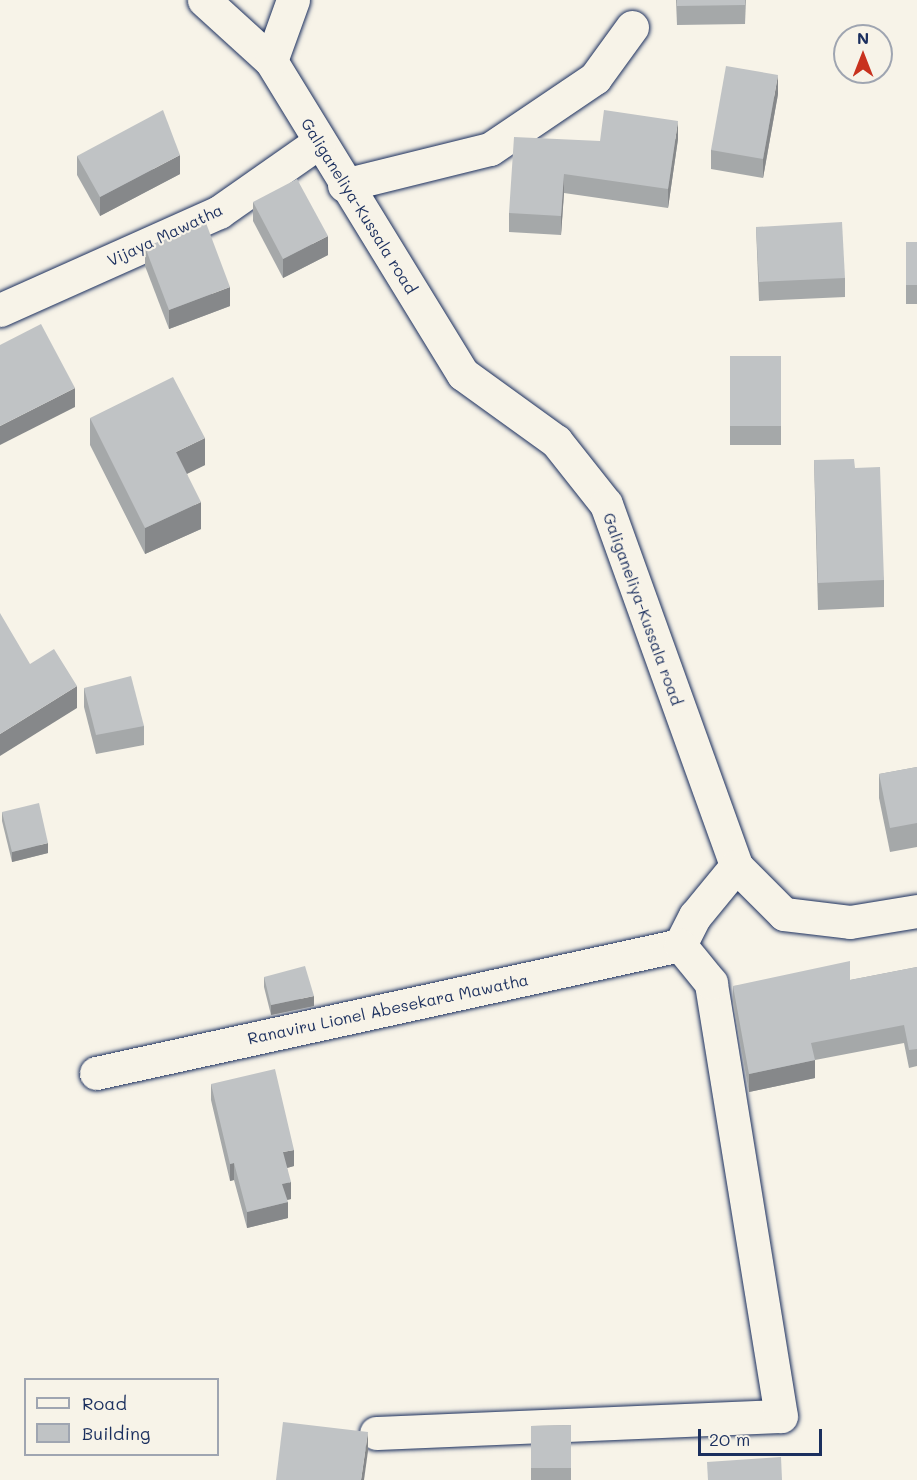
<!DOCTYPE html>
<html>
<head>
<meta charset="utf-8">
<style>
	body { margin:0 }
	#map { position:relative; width:917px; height:1480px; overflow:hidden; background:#f7f3e8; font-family:Mali,sans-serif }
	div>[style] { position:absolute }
	.roads { filter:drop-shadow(0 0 2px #1b2f5e) drop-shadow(0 0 2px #1b2f5e) }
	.minor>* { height:33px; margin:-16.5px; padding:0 16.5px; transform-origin:16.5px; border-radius:16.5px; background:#f7f3e8 }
	.wall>* { inset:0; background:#a5a8a9 }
	.shaded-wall>* { inset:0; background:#86888a }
	.building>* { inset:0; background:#c0c3c5 }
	span { translate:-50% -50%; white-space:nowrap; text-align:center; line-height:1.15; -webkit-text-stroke:4.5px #f7f3e8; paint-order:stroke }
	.street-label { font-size:16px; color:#1b2f5e }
	.legend { position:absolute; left:24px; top:1378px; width:195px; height:78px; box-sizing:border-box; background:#f7f3e8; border:2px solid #9fa5b1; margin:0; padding:8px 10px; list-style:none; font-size:18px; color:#1b2f5e }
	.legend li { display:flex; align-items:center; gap:12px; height:30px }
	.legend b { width:30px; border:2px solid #9fa5b1 }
	.north { position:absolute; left:833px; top:24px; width:60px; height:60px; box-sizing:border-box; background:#f7f3e8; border:2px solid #9fa5b1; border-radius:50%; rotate:0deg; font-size:16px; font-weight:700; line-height:24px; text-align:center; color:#1b2f5e }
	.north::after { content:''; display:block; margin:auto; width:21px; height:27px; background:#c8321e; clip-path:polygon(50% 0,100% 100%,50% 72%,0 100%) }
	.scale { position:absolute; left:698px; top:1429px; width:124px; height:27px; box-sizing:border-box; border:3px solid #1b2f5e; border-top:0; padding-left:8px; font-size:18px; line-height:21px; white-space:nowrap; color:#1b2f5e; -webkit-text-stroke:4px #f7f3e8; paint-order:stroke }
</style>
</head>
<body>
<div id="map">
	<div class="roads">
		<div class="minor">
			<i style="left:204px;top:0;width:91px;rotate:42.3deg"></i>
			<i style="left:271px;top:61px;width:367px;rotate:58.5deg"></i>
			<i style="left:463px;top:374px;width:115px;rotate:35.8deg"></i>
			<i style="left:556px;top:441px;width:80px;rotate:51.6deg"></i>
			<i style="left:606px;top:504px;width:385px;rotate:70.2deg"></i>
			<i style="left:736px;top:866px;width:68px;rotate:45deg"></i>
			<i style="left:784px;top:914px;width:66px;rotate:6.9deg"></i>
			<i style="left:850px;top:922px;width:68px;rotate:-9.3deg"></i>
			<i style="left:271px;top:61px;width:65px;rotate:-70.2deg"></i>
			<i style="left:344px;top:185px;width:150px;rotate:-13.9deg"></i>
			<i style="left:490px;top:149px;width:127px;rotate:-34.1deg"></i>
			<i style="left:595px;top:78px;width:63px;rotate:-54deg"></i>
			<i style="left:0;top:310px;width:240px;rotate:-24.1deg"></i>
			<i style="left:219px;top:212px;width:122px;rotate:-35deg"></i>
			<i style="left:680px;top:945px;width:33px;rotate:-63deg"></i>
			<i style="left:695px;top:916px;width:65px;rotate:-50.6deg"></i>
			<i style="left:96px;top:1073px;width:598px;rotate:-12.36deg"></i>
			<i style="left:376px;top:1433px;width:405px;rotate:-2.4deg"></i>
			<i style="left:781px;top:1416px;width:439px;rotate:-99.2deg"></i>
			<i style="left:711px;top:983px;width:49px;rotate:-129.2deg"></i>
		</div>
	</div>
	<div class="wall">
		<i style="clip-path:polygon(676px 0,746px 0,745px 24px,677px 25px)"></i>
		<i style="clip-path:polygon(778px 94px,763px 178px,711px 169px,711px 150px)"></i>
		<i style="clip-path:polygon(678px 139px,668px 208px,564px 193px,561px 235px,509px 232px,509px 213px,600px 141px)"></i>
		<i style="clip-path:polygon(77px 156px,180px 174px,100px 216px,77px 175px)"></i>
		<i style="clip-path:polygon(253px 202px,328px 255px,283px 278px,253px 221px)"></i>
		<i style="clip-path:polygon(756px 227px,845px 278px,845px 297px,759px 301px)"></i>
		<i style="clip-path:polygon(906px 242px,917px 242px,917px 304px,906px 304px)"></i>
		<i style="clip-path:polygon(145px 247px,230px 306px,169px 329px,145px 266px)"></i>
		<i style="clip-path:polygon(730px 356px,781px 356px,781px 445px,730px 445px)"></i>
		<i style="clip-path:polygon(90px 418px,205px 465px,187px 474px,201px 529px,145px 554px,90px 445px)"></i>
		<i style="clip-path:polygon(814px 460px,855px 468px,884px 580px,884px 607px,818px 610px)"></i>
		<i style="clip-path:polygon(84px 688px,144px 726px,144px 745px,96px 754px,84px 707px)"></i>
		<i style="clip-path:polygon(917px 767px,917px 847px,890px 852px,879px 798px,879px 774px)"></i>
		<i style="clip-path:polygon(2px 812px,48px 853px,12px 862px,2px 821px)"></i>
		<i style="clip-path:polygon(917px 967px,917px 1066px,909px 1068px,904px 1043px,815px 1060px,815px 1078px,749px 1092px,733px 1004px,733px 986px,850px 980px)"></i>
		<i style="clip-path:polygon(264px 977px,314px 1006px,271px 1015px,264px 987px)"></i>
		<i style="clip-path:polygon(211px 1084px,294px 1166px,287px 1168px,291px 1199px,287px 1200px,288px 1218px,247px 1228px,234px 1180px,230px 1181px,211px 1100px)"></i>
		<i style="clip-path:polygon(571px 1425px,571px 1480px,531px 1480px,531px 1426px)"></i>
	</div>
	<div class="shaded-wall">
		<i style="clip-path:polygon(778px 75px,778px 94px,763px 178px,763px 159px)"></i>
		<i style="clip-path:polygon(678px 121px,678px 139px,668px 208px,668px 189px)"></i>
		<i style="clip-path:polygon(180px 155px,180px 174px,100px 216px,100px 197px)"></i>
		<i style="clip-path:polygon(564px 174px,564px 193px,561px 235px,561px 216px)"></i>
		<i style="clip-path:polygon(328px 236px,328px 255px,283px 278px,283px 259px)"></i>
		<i style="clip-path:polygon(230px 287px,230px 306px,169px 329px,169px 310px)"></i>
		<i style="clip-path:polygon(75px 388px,75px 407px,0 445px,0 426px)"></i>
		<i style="clip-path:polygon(205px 438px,205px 465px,176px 479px,176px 452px)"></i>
		<i style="clip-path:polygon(201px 502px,201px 529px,145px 554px,145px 528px)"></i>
		<i style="clip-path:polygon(77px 686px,77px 708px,0 756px,0 734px)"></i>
		<i style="clip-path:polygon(48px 843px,48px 853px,12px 862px,12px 852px)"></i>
		<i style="clip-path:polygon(314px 996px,314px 1006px,271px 1015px,271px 1005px)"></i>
		<i style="clip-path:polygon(815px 1060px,815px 1078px,749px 1092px,749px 1074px)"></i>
		<i style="clip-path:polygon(294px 1150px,294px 1166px,283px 1169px,283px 1152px)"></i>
		<i style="clip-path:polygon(234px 1163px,234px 1180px,230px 1181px,230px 1164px)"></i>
		<i style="clip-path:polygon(291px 1182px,291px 1199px,282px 1201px,282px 1184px)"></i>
		<i style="clip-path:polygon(288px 1202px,288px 1218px,247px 1228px,247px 1212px)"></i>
		<i style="clip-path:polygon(368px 1432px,368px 1451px,364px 1480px,361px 1480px)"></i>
	</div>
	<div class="building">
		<i style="clip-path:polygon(677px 0,745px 0,745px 5px,677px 6px)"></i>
		<i style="clip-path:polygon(726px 66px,778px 75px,763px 159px,711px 150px)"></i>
		<i style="clip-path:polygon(163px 110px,180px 155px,100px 197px,77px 156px)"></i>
		<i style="clip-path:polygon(604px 110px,678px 121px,668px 189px,564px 174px,561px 216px,509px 213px,514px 137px,600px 141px)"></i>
		<i style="clip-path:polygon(297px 179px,328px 236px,283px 259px,253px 202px)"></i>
		<i style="clip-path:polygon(842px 222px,845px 278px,759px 282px,756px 227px)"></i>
		<i style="clip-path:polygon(206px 223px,230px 287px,169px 310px,145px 247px)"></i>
		<i style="clip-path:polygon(906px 242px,917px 242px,917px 285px,906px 285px)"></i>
		<i style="clip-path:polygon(41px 324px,75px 388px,0 426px,0 345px)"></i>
		<i style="clip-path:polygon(730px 356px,781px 356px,781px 426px,730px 426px)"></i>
		<i style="clip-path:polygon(173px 377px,205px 438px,176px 452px,201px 502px,145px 528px,90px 418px)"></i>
		<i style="clip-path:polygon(854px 459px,855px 468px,880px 467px,884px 580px,818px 583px,814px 460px)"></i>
		<i style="clip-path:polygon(0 613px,30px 664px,54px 649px,77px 686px,0 734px)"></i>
		<i style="clip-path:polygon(131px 676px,144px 726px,96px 735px,84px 688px)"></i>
		<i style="clip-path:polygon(917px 767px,917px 823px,890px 828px,879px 774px)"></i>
		<i style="clip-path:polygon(39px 803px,48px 843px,12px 852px,2px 812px)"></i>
		<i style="clip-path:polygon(850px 961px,850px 980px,917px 967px,917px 1049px,909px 1050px,904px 1025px,811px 1043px,815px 1060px,749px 1074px,733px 986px)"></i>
		<i style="clip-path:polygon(305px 966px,314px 996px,271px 1005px,264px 977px)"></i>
		<i style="clip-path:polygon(275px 1069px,294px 1150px,283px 1152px,291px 1182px,282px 1184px,288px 1202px,247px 1212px,234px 1163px,230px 1164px,211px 1084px)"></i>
		<i style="clip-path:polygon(283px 1422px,368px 1432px,361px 1480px,276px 1480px)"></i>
		<i style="clip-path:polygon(571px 1425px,571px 1468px,531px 1468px,531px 1426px)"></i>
		<i style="clip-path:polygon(781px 1457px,782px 1480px,708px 1480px,707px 1462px)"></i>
	</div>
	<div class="street-label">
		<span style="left:359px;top:206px;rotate:58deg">Galiganeliya-Kussala road</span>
		<span style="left:165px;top:235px;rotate:-25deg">Vijaya Mawatha</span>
		<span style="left:643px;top:609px;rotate:70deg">Galiganeliya-Kussala road</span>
		<span style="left:388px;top:1009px;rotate:-12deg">Ranaviru Lionel Abesekara Mawatha</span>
	</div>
	<ul class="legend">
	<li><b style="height:8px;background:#f7f3e8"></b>Road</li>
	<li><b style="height:16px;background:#c0c3c5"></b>Building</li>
	</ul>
	<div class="north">N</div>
	<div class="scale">20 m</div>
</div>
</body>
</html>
